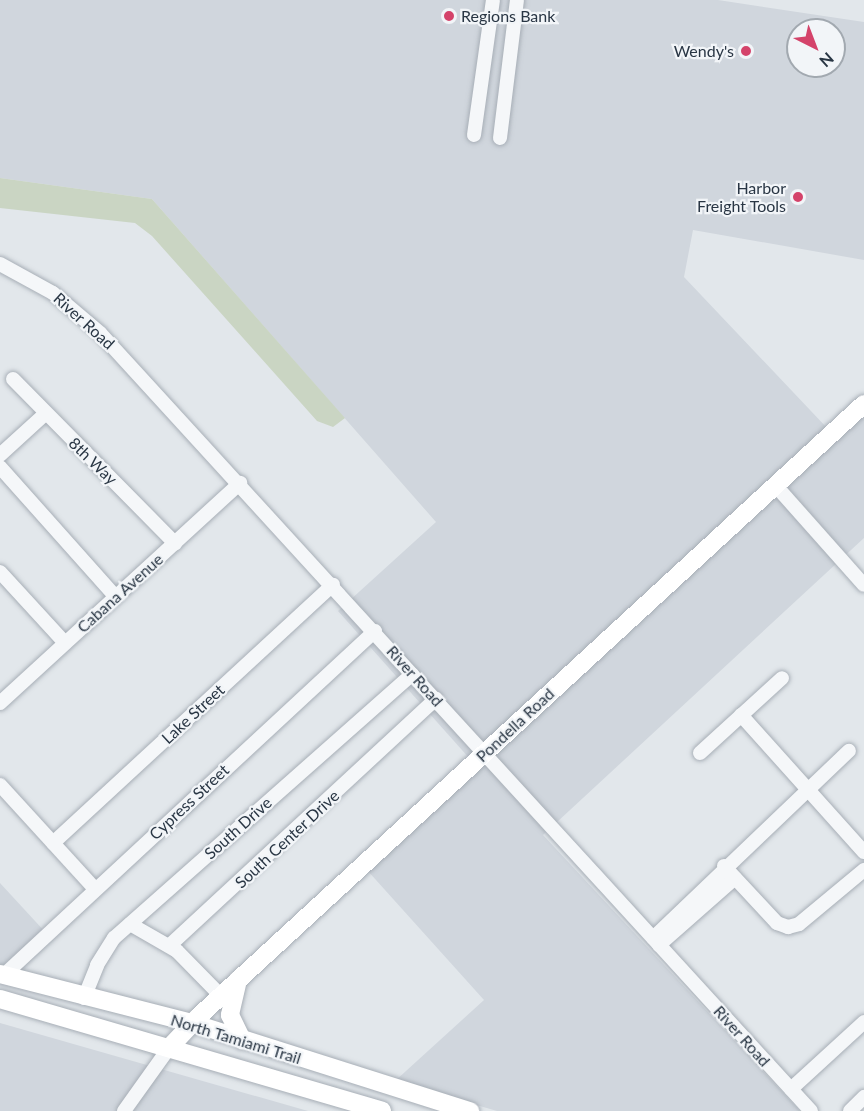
<!DOCTYPE html>
<html>
<head>
<meta charset="utf-8">
<style>
	body { margin:0 }
	#map { position:relative; width:864px; height:1111px; overflow:hidden; background:#e2e7eb; font-family:Lato,sans-serif }
	div>[style] { position:absolute }
	.built>* { inset:0; background:#d0d6dd }
	.green>* { inset:0; background:#cad5c3 }
	.roads { filter:drop-shadow(0 0 2px #a7aeb6) drop-shadow(0 0 2px #a7aeb6) }
	.minor>* { height:14px; margin:-7px; padding:0 7px; transform-origin:7px; border-radius:7px; background:#f5f7f9 }
	.major>* { height:18px; margin:-9px; padding:0 9px; transform-origin:9px; border-radius:9px; background:#fff }
	.dots>* { width:16px; height:16px; translate:-50% -50%; box-sizing:border-box; border:3px solid #f2f5f8; border-radius:50% }
	span { translate:-50% -50%; white-space:nowrap; text-align:center; line-height:1.15; -webkit-text-stroke:4.5px #f2f5f8; paint-order:stroke }
	.poi-label { font-size:16px; color:#293644 }
	.left { translate:0 -50%; text-align:left }
	.right { translate:-100% -50%; text-align:right }
	.street-label { font-size:16px; color:#293644 }
	.north { position:absolute; left:786px; top:18px; width:60px; height:60px; box-sizing:border-box; background:#f2f5f8; border:2px solid #a2a9b0; border-radius:50%; rotate:138deg; font-size:16px; font-weight:700; line-height:24px; text-align:center; color:#293644 }
	.north::after { content:''; display:block; margin:auto; width:21px; height:27px; background:#d4436a; clip-path:polygon(50% 0,100% 100%,50% 72%,0 100%) }
</style>
</head>
<body>
<div id="map">
	<div class="built">
		<i style="clip-path:polygon(evenodd,0 0,718px 0,864px 22px,864px 260px,693px 230px,684px 277px,828px 429px,470px 759px,338px 611px,436px 522px,152px 199px,0 178px,0 0,798px 30px,834px 30px,834px 66px,798px 66px,798px 30px)"></i>
		<i style="clip-path:polygon(864px 412px,864px 538px,543px 835px,800px 1111px,497px 1111px,395px 1081px,484px 1000px,367px 870px)"></i>
		<i style="clip-path:polygon(0 883px,47px 934px,10px 969px,0 966px)"></i>
		<i style="clip-path:polygon(0 1023px,308px 1111px,0 1111px)"></i>
	</div>
	<div class="green">
		<i style="clip-path:polygon(0 178px,152px 199px,345px 418px,333px 427px,317px 421px,152px 236px,135px 223px,0 208px)"></i>
	</div>
	<div class="roads">
		<div class="minor">
			<i style="left:474px;top:135px;width:136px;rotate:-82deg"></i>
			<i style="left:500px;top:138px;width:139px;rotate:-83deg"></i>
			<i style="left:0;top:264px;width:60px;rotate:28.7deg"></i>
			<i style="left:53px;top:293px;width:62px;rotate:40.4deg"></i>
			<i style="left:100px;top:333px;width:1054px;rotate:47.58deg"></i>
			<i style="left:13px;top:379px;width:231px;rotate:45.4deg"></i>
			<i style="left:0;top:455px;width:61px;rotate:-42.3deg"></i>
			<i style="left:0;top:467px;width:174px;rotate:48.3deg"></i>
			<i style="left:776px;top:486px;width:132px;rotate:48.4deg"></i>
			<i style="left:0;top:572px;width:96px;rotate:47.5deg"></i>
			<i style="left:0;top:703px;width:326px;rotate:-42.5deg"></i>
			<i style="left:741px;top:715px;width:184px;rotate:48.1deg"></i>
			<i style="left:700px;top:753px;width:111px;rotate:-42.4deg"></i>
			<i style="left:0;top:785px;width:141px;rotate:47.6deg"></i>
			<i style="left:53px;top:843px;width:381px;rotate:-42.7deg"></i>
			<i style="left:724px;top:866px;width:78px;rotate:47.1deg"></i>
			<i style="left:777px;top:923px;width:12px;rotate:20deg"></i>
			<i style="left:788px;top:927px;width:11px;rotate:-15deg"></i>
			<i style="left:799px;top:924px;width:85px;rotate:-39.7deg"></i>
			<i style="left:130px;top:924px;width:54px;rotate:29.9deg"></i>
			<i style="left:177px;top:951px;width:63px;rotate:45.6deg"></i>
			<i style="left:653px;top:938px;width:271px;rotate:-43.7deg"></i>
			<i style="left:659px;top:945px;width:101px;rotate:-41.4deg"></i>
			<i style="left:169px;top:946px;width:364px;rotate:-42.8deg"></i>
			<i style="left:4px;top:975px;width:506px;rotate:-42.84deg"></i>
			<i style="left:84px;top:998px;width:35px;rotate:-68deg"></i>
			<i style="left:97px;top:965px;width:32px;rotate:-58deg"></i>
			<i style="left:114px;top:938px;width:398px;rotate:-41.5deg"></i>
			<i style="left:791px;top:1089px;width:99px;rotate:-42.5deg"></i>
			<i style="left:124px;top:1111px;width:77px;rotate:-54.5deg"></i>
			<i style="left:850px;top:1111px;width:20px;rotate:-45deg"></i>
		</div>
		<div class="major">
			<i style="left:0;top:974px;width:198px;rotate:14.3deg"></i>
			<i style="left:192px;top:1023px;width:292px;rotate:17.6deg"></i>
			<i style="left:238px;top:980px;width:36px;rotate:103deg"></i>
			<i style="left:230px;top:1015px;width:28px;rotate:64deg"></i>
			<i style="left:0;top:999px;width:398px;rotate:16.3deg"></i>
			<i style="left:169px;top:1048px;width:42px;rotate:-46.9deg"></i>
			<i style="left:198px;top:1017px;width:905px;rotate:-42.63deg"></i>
		</div>
	</div>
	<div class="dots">
		<i style="left:449px;top:16px;background:#d4436a"></i>
		<i style="left:746px;top:51px;background:#d4436a"></i>
		<i style="left:798px;top:197px;background:#d4436a"></i>
	</div>
	<div class="poi-label">
		<span class="left" style="left:461px;top:16px">Regions Bank</span>
		<span class="right" style="left:734px;top:51px">Wendy's</span>
		<span class="right" style="left:786px;top:197px">Harbor<br>Freight Tools</span>
	</div>
	<div class="street-label">
		<span style="left:84px;top:321px;rotate:42deg">River Road</span>
		<span style="left:93px;top:461px;rotate:44deg">8th Way</span>
		<span style="left:120px;top:593px;rotate:-42deg">Cabana Avenue</span>
		<span style="left:415px;top:676px;rotate:48deg">River Road</span>
		<span style="left:193px;top:714px;rotate:-43deg">Lake Street</span>
		<span style="left:515px;top:725px;rotate:-43deg">Pondella Road</span>
		<span style="left:189px;top:802px;rotate:-43deg">Cypress Street</span>
		<span style="left:238px;top:828px;rotate:-42deg">South Drive</span>
		<span style="left:287px;top:839px;rotate:-43deg">South Center Drive</span>
		<span style="left:742px;top:1036px;rotate:48deg">River Road</span>
		<span style="left:236px;top:1039px;rotate:17deg">North Tamiami Trail</span>
	</div>
	<div class="north">N</div>
</div>
</body>
</html>
